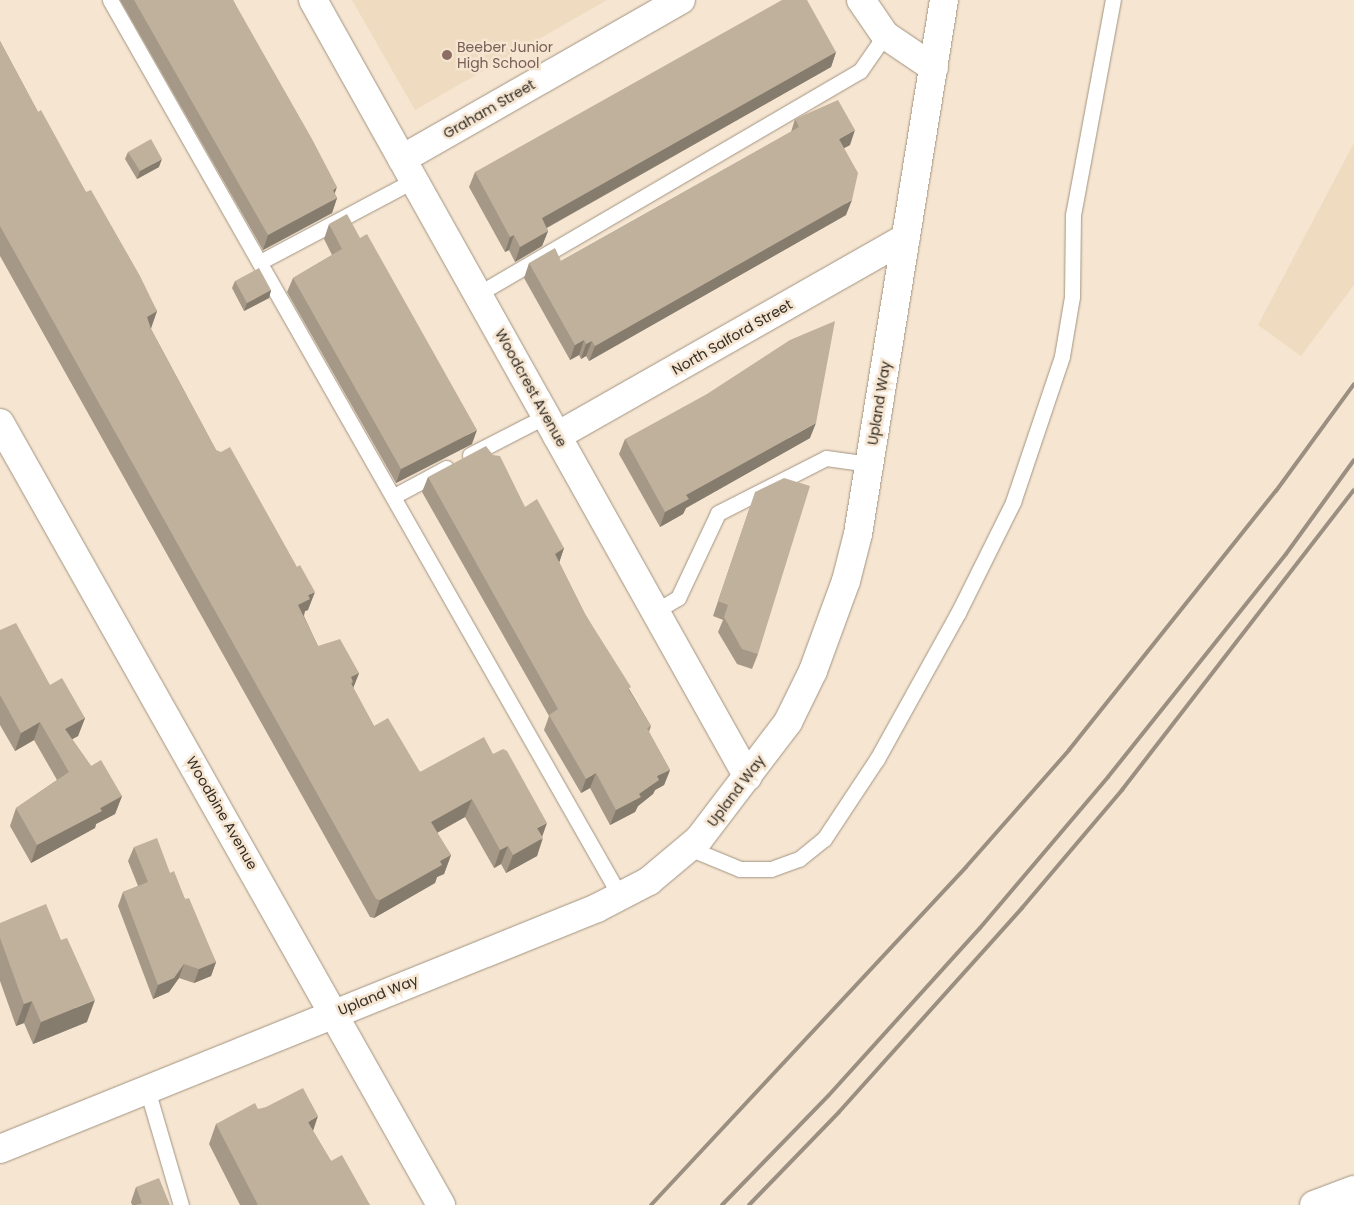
<!DOCTYPE html>
<html>
<head>
<meta charset="utf-8">
<style>
	body { margin:0 }
	#map { position:relative; width:1354px; height:1205px; overflow:hidden; background:#f5e5d1; font-family:Poppins,sans-serif }
	div>[style] { position:absolute }
	.built>* { inset:0; background:#efdbc0 }
	.roads { filter:drop-shadow(0 0 1px #a29481) drop-shadow(0 0 1px #a29481) }
	.service>* { height:15px; margin:-7.5px; padding:0 7.5px; transform-origin:7.5px; border-radius:7.5px; background:#fff }
	.minor>* { height:28px; margin:-14px; padding:0 14px; transform-origin:14px; border-radius:14px; background:#fff }
	.rail>* { height:4px; margin:-2px; padding:0 2px; transform-origin:2px; border-radius:2px; background:#9a8f80 }
	.wall>* { inset:0; background:#a59887 }
	.shaded-wall>* { inset:0; background:#867c6e }
	.building>* { inset:0; background:#c0b19d }
	.dots>* { width:14px; height:14px; translate:-50% -50%; box-sizing:border-box; border:2px solid #f5e5d1; border-radius:50% }
	span { translate:-50% -50%; white-space:nowrap; text-align:center; line-height:1.15; -webkit-text-stroke:5px #f5e5d1; paint-order:stroke }
	.education-label { font-size:14px; color:#785e54 }
	.left { translate:0 -50%; text-align:left }
	.street-label { font-size:14px; color:#322c24 }
</style>
</head>
<body>
<div id="map">
	<div class="built">
		<i style="clip-path:polygon(352px 0,607px 0,415px 110px)"></i>
		<i style="clip-path:polygon(1354px 143px,1354px 285px,1301px 356px,1258px 325px)"></i>
	</div>
	<div class="roads">
		<div class="service">
			<i style="left:110px;top:0;width:1031px;rotate:60.35deg"></i>
			<i style="left:260px;top:262px;width:174px;rotate:-28deg"></i>
			<i style="left:478px;top:294px;width:442px;rotate:-30.3deg"></i>
			<i style="left:860px;top:71px;width:44px;rotate:-55.2deg"></i>
			<i style="left:470px;top:455px;width:85px;rotate:-27.2deg"></i>
			<i style="left:394px;top:496px;width:59px;rotate:-28.3deg"></i>
			<i style="left:656px;top:611px;width:26px;rotate:-31deg"></i>
			<i style="left:678px;top:598px;width:94px;rotate:-64.8deg"></i>
			<i style="left:718px;top:513px;width:121px;rotate:-27deg"></i>
			<i style="left:826px;top:458px;width:44px;rotate:7.8deg"></i>
			<i style="left:689px;top:848px;width:55px;rotate:22.4deg"></i>
			<i style="left:740px;top:869px;width:31px"></i>
			<i style="left:771px;top:869px;width:30px;rotate:-20deg"></i>
			<i style="left:799px;top:859px;width:32px;rotate:-39deg"></i>
			<i style="left:824px;top:839px;width:96px;rotate:-56.5deg"></i>
			<i style="left:877px;top:759px;width:167px;rotate:-61deg"></i>
			<i style="left:958px;top:613px;width:124px;rotate:-63.6deg"></i>
			<i style="left:1013px;top:502px;width:154px;rotate:-71.4deg"></i>
			<i style="left:1062px;top:356px;width:60px;rotate:-80.4deg"></i>
			<i style="left:1072px;top:297px;width:82px;rotate:-89.3deg"></i>
			<i style="left:1073px;top:215px;width:219px;rotate:-79.5deg"></i>
			<i style="left:147px;top:1089px;width:121px;rotate:73.7deg"></i>
		</div>
		<div class="minor">
			<i style="left:313px;top:0;width:890px;rotate:60.76deg"></i>
			<i style="left:861px;top:0;width:42px;rotate:55.6deg"></i>
			<i style="left:885px;top:35px;width:59px;rotate:34deg"></i>
			<i style="left:402px;top:159px;width:321px;rotate:-29.7deg"></i>
			<i style="left:0;top:423px;width:898px;rotate:60.58deg"></i>
			<i style="left:557px;top:436px;width:401px;rotate:-29.6deg"></i>
			<i style="left:0;top:1149px;width:644px;rotate:-21.98deg"></i>
			<i style="left:597px;top:908px;width:59px;rotate:-27.4deg"></i>
			<i style="left:649px;top:881px;width:65px;rotate:-40deg"></i>
			<i style="left:699px;top:839px;width:147px;rotate:-52.7deg"></i>
			<i style="left:788px;top:722px;width:57px;rotate:-63.9deg"></i>
			<i style="left:813px;top:671px;width:96px;rotate:-69.9deg"></i>
			<i style="left:846px;top:581px;width:49px;rotate:-75.7deg"></i>
			<i style="left:858px;top:534px;width:541px;rotate:-80.85deg"></i>
			<i style="left:1314px;top:1205px;width:43px;rotate:-20.6deg"></i>
		</div>
	</div>
	<div class="rail">
		<i style="left:651px;top:1205px;width:462px;rotate:-47deg"></i>
		<i style="left:966px;top:867px;width:156px;rotate:-48.6deg"></i>
		<i style="left:1069px;top:750px;width:332px;rotate:-51.4deg"></i>
		<i style="left:1276px;top:491px;width:132px;rotate:-53.9deg"></i>
		<i style="left:722px;top:1205px;width:153px;rotate:-45.8deg"></i>
		<i style="left:829px;top:1095px;width:225px;rotate:-47.9deg"></i>
		<i style="left:980px;top:928px;width:198px;rotate:-49.7deg"></i>
		<i style="left:1108px;top:777px;width:285px;rotate:-51.4deg"></i>
		<i style="left:1286px;top:554px;width:116px;rotate:-54.1deg"></i>
		<i style="left:749px;top:1205px;width:129px;rotate:-45.9deg"></i>
		<i style="left:839px;top:1112px;width:274px;rotate:-48.1deg"></i>
		<i style="left:1022px;top:908px;width:155px;rotate:-49.7deg"></i>
		<i style="left:1122px;top:790px;width:379px;rotate:-52.3deg"></i>
	</div>
	<div class="wall">
		<i style="clip-path:polygon(120px 0,233px 0,337px 198px,332px 213px,263px 250px)"></i>
		<i style="clip-path:polygon(0 41px,38px 112px,157px 311px,151px 329px,216px 450px,308px 610px,305px 611px,304px 616px,318px 646px,359px 673px,353px 688px,374px 726px,420px 772px,493px 754px,542px 836px,537px 856px,506px 873px,501px 864px,494px 868px,465px 817px,437px 833px,451px 855px,444px 874px,437px 877px,435px 883px,374px 918px,370px 917px,0 256px)"></i>
		<i style="clip-path:polygon(836px 52px,831px 67px,547px 228px,548px 231px,542px 246px,515px 262px,509px 250px,505px 252px,469px 187px,475px 172px)"></i>
		<i style="clip-path:polygon(795px 119px,850px 145px,844px 148px,846px 215px,589px 361px,586px 356px,581px 359px,579px 355px,570px 360px,524px 278px,529px 263px,561px 261px,791px 132px)"></i>
		<i style="clip-path:polygon(128px 152px,159px 167px,137px 179px,125px 159px)"></i>
		<i style="clip-path:polygon(329px 224px,472px 444px,396px 483px,287px 292px,293px 278px,332px 255px,324px 239px)"></i>
		<i style="clip-path:polygon(235px 281px,271px 290px,269px 298px,244px 311px,232px 288px)"></i>
		<i style="clip-path:polygon(810px 438px,686px 508px,683px 514px,660px 527px,619px 454px,625px 439px)"></i>
		<i style="clip-path:polygon(428px 477px,525px 507px,564px 548px,559px 562px,585px 614px,651px 726px,649px 732px,670px 770px,664px 785px,655px 790px,653px 794px,638px 806px,635px 812px,610px 825px,590px 788px,581px 793px,544px 730px,549px 716px,422px 492px)"></i>
		<i style="clip-path:polygon(750px 507px,758px 654px,752px 669px,737px 664px,718px 632px,723px 620px,713px 616px)"></i>
		<i style="clip-path:polygon(0 630px,50px 685px,85px 718px,78px 736px,72px 739px,91px 766px,122px 796px,115px 814px,96px 824px,95px 828px,31px 863px,10px 826px,16px 808px,57px 780px,34px 740px,15px 751px,0 725px)"></i>
		<i style="clip-path:polygon(134px 847px,170px 873px,185px 899px,216px 962px,211px 976px,194px 983px,179px 978px,169px 992px,153px 999px,118px 906px,123px 892px,138px 886px,128px 861px)"></i>
		<i style="clip-path:polygon(0 923px,87px 1022px,33px 1044px,24px 1023px,16px 1026px,0 981px)"></i>
		<i style="clip-path:polygon(258px 1109px,313px 1131px,331px 1161px,370px 1205px,240px 1205px,209px 1144px,216px 1124px)"></i>
		<i style="clip-path:polygon(136px 1187px,170px 1205px,132px 1205px,131px 1202px)"></i>
	</div>
	<div class="shaded-wall">
		<i style="clip-path:polygon(836px 52px,831px 67px,537px 233px,542px 218px)"></i>
		<i style="clip-path:polygon(855px 130px,850px 145px,833px 154px,839px 139px)"></i>
		<i style="clip-path:polygon(162px 159px,159px 167px,137px 179px,140px 171px)"></i>
		<i style="clip-path:polygon(337px 187px,332px 201px,337px 198px,332px 213px,263px 250px,268px 235px)"></i>
		<i style="clip-path:polygon(852px 200px,846px 215px,589px 361px,595px 346px)"></i>
		<i style="clip-path:polygon(548px 231px,542px 246px,515px 262px,520px 247px)"></i>
		<i style="clip-path:polygon(514px 235px,509px 250px,505px 252px,510px 237px)"></i>
		<i style="clip-path:polygon(271px 290px,269px 298px,244px 311px,247px 303px)"></i>
		<i style="clip-path:polygon(157px 311px,150px 330px,147px 317px)"></i>
		<i style="clip-path:polygon(584px 340px,579px 355px,570px 360px,575px 345px)"></i>
		<i style="clip-path:polygon(592px 341px,586px 356px,581px 359px,586px 344px)"></i>
		<i style="clip-path:polygon(816px 423px,810px 438px,686px 508px,683px 514px,660px 527px,665px 512px,686px 495px)"></i>
		<i style="clip-path:polygon(477px 430px,472px 444px,396px 483px,401px 469px)"></i>
		<i style="clip-path:polygon(564px 548px,559px 563px,555px 554px)"></i>
		<i style="clip-path:polygon(315px 592px,308px 610px,305px 611px,303px 617px,298px 605px,308px 595px)"></i>
		<i style="clip-path:polygon(359px 673px,352px 691px,351px 677px)"></i>
		<i style="clip-path:polygon(85px 718px,78px 736px,58px 747px,65px 729px)"></i>
		<i style="clip-path:polygon(40px 722px,34px 740px,15px 751px,21px 733px)"></i>
		<i style="clip-path:polygon(670px 770px,664px 785px,655px 790px,653px 794px,638px 806px,635px 812px,610px 825px,616px 810px,657px 776px)"></i>
		<i style="clip-path:polygon(596px 773px,590px 788px,581px 793px,586px 779px)"></i>
		<i style="clip-path:polygon(122px 796px,115px 814px,96px 824px,95px 828px,31px 863px,37px 845px)"></i>
		<i style="clip-path:polygon(472px 799px,465px 817px,424px 840px,431px 822px)"></i>
		<i style="clip-path:polygon(547px 823px,541px 840px,543px 838px,537px 856px,506px 873px,513px 855px,537px 828px)"></i>
		<i style="clip-path:polygon(508px 846px,501px 864px,494px 868px,500px 850px)"></i>
		<i style="clip-path:polygon(451px 855px,444px 874px,437px 877px,435px 883px,374px 918px,380px 900px,440px 861px)"></i>
		<i style="clip-path:polygon(216px 962px,211px 976px,194px 983px,199px 969px)"></i>
		<i style="clip-path:polygon(184px 964px,179px 978px,169px 992px,153px 999px,158px 985px)"></i>
		<i style="clip-path:polygon(95px 1000px,87px 1022px,33px 1044px,41px 1022px)"></i>
		<i style="clip-path:polygon(32px 1001px,24px 1023px,16px 1026px,24px 1004px)"></i>
		<i style="clip-path:polygon(318px 1116px,311px 1137px,308px 1122px)"></i>
	</div>
	<div class="building">
		<i style="clip-path:polygon(134px 0,233px 0,312px 139px,337px 187px,333px 190px,337px 198px,268px 235px)"></i>
		<i style="clip-path:polygon(782px 0,807px 0,836px 52px,542px 218px,548px 231px,520px 247px,514px 235px,510px 237px,475px 172px)"></i>
		<i style="clip-path:polygon(0 41px,38px 112px,41px 110px,86px 192px,91px 190px,140px 276px,157px 311px,147px 317px,151px 329px,216px 450px,221px 452px,230px 447px,297px 567px,300px 565px,315px 592px,308px 595px,310px 599px,298px 605px,318px 646px,340px 639px,359px 673px,351px 677px,353px 682px,351px 683px,374px 726px,388px 718px,420px 772px,484px 737px,493px 754px,503px 749px,507px 751px,547px 823px,537px 828px,543px 838px,513px 855px,508px 846px,500px 850px,472px 799px,431px 822px,451px 855px,440px 861px,442px 865px,380px 900px,376px 899px,0 226px)"></i>
		<i style="clip-path:polygon(838px 100px,855px 130px,839px 139px,858px 173px,852px 200px,595px 346px,592px 341px,586px 344px,584px 340px,575px 345px,529px 263px,555px 248px,561px 261px,799px 127px,795px 119px)"></i>
		<i style="clip-path:polygon(151px 139px,162px 159px,140px 171px,128px 152px)"></i>
		<i style="clip-path:polygon(347px 214px,360px 238px,367px 234px,477px 430px,401px 469px,293px 278px,342px 249px,329px 224px)"></i>
		<i style="clip-path:polygon(259px 268px,271px 290px,247px 303px,235px 281px)"></i>
		<i style="clip-path:polygon(835px 321px,816px 423px,686px 495px,689px 499px,665px 512px,625px 439px,707px 394px,790px 340px)"></i>
		<i style="clip-path:polygon(486px 446px,493px 455px,500px 456px,525px 507px,537px 499px,564px 548px,555px 554px,585px 614px,631px 687px,628px 689px,651px 726px,647px 728px,670px 770px,657px 776px,659px 780px,639px 794px,641px 797px,616px 810px,596px 773px,586px 779px,549px 715px,558px 709px,428px 477px)"></i>
		<i style="clip-path:polygon(784px 478px,810px 486px,758px 654px,742px 649px,724px 617px,728px 605px,718px 601px,755px 492px)"></i>
		<i style="clip-path:polygon(16px 623px,50px 685px,62px 678px,85px 718px,65px 729px,91px 766px,101px 760px,122px 796px,100px 808px,102px 811px,37px 845px,16px 808px,69px 772px,40px 722px,21px 733px,0 695px,0 630px)"></i>
		<i style="clip-path:polygon(157px 838px,170px 873px,174px 871px,185px 899px,189px 898px,216px 962px,199px 969px,184px 964px,174px 978px,158px 985px,123px 892px,148px 882px,134px 847px)"></i>
		<i style="clip-path:polygon(46px 904px,61px 940px,67px 938px,95px 1000px,41px 1022px,32px 1001px,24px 1004px,0 938px,0 923px)"></i>
		<i style="clip-path:polygon(303px 1088px,318px 1116px,308px 1122px,331px 1161px,342px 1155px,370px 1205px,258px 1205px,216px 1124px,255px 1103px,258px 1109px,266px 1107px)"></i>
		<i style="clip-path:polygon(159px 1178px,170px 1205px,136px 1205px,142px 1203px,136px 1187px)"></i>
	</div>
	<div class="dots">
		<i style="left:447px;top:55px;background:#8d6e63"></i>
	</div>
	<div class="education-label">
		<span class="left" style="left:457px;top:55px">Beeber Junior<br>High School</span>
	</div>
	<div class="street-label">
		<span style="left:489px;top:109px;rotate:-30deg">Graham Street</span>
		<span style="left:732px;top:337px;rotate:-30deg">North Salford Street</span>
		<span style="left:531px;top:388px;rotate:61deg">Woodcrest Avenue</span>
		<span style="left:879px;top:403px;rotate:-81deg">Upland Way</span>
		<span style="left:736px;top:791px;rotate:-53deg">Upland Way</span>
		<span style="left:222px;top:813px;rotate:60deg">Woodbine Avenue</span>
		<span style="left:378px;top:995px;rotate:-22deg">Upland Way</span>
	</div>
</div>
</body>
</html>
